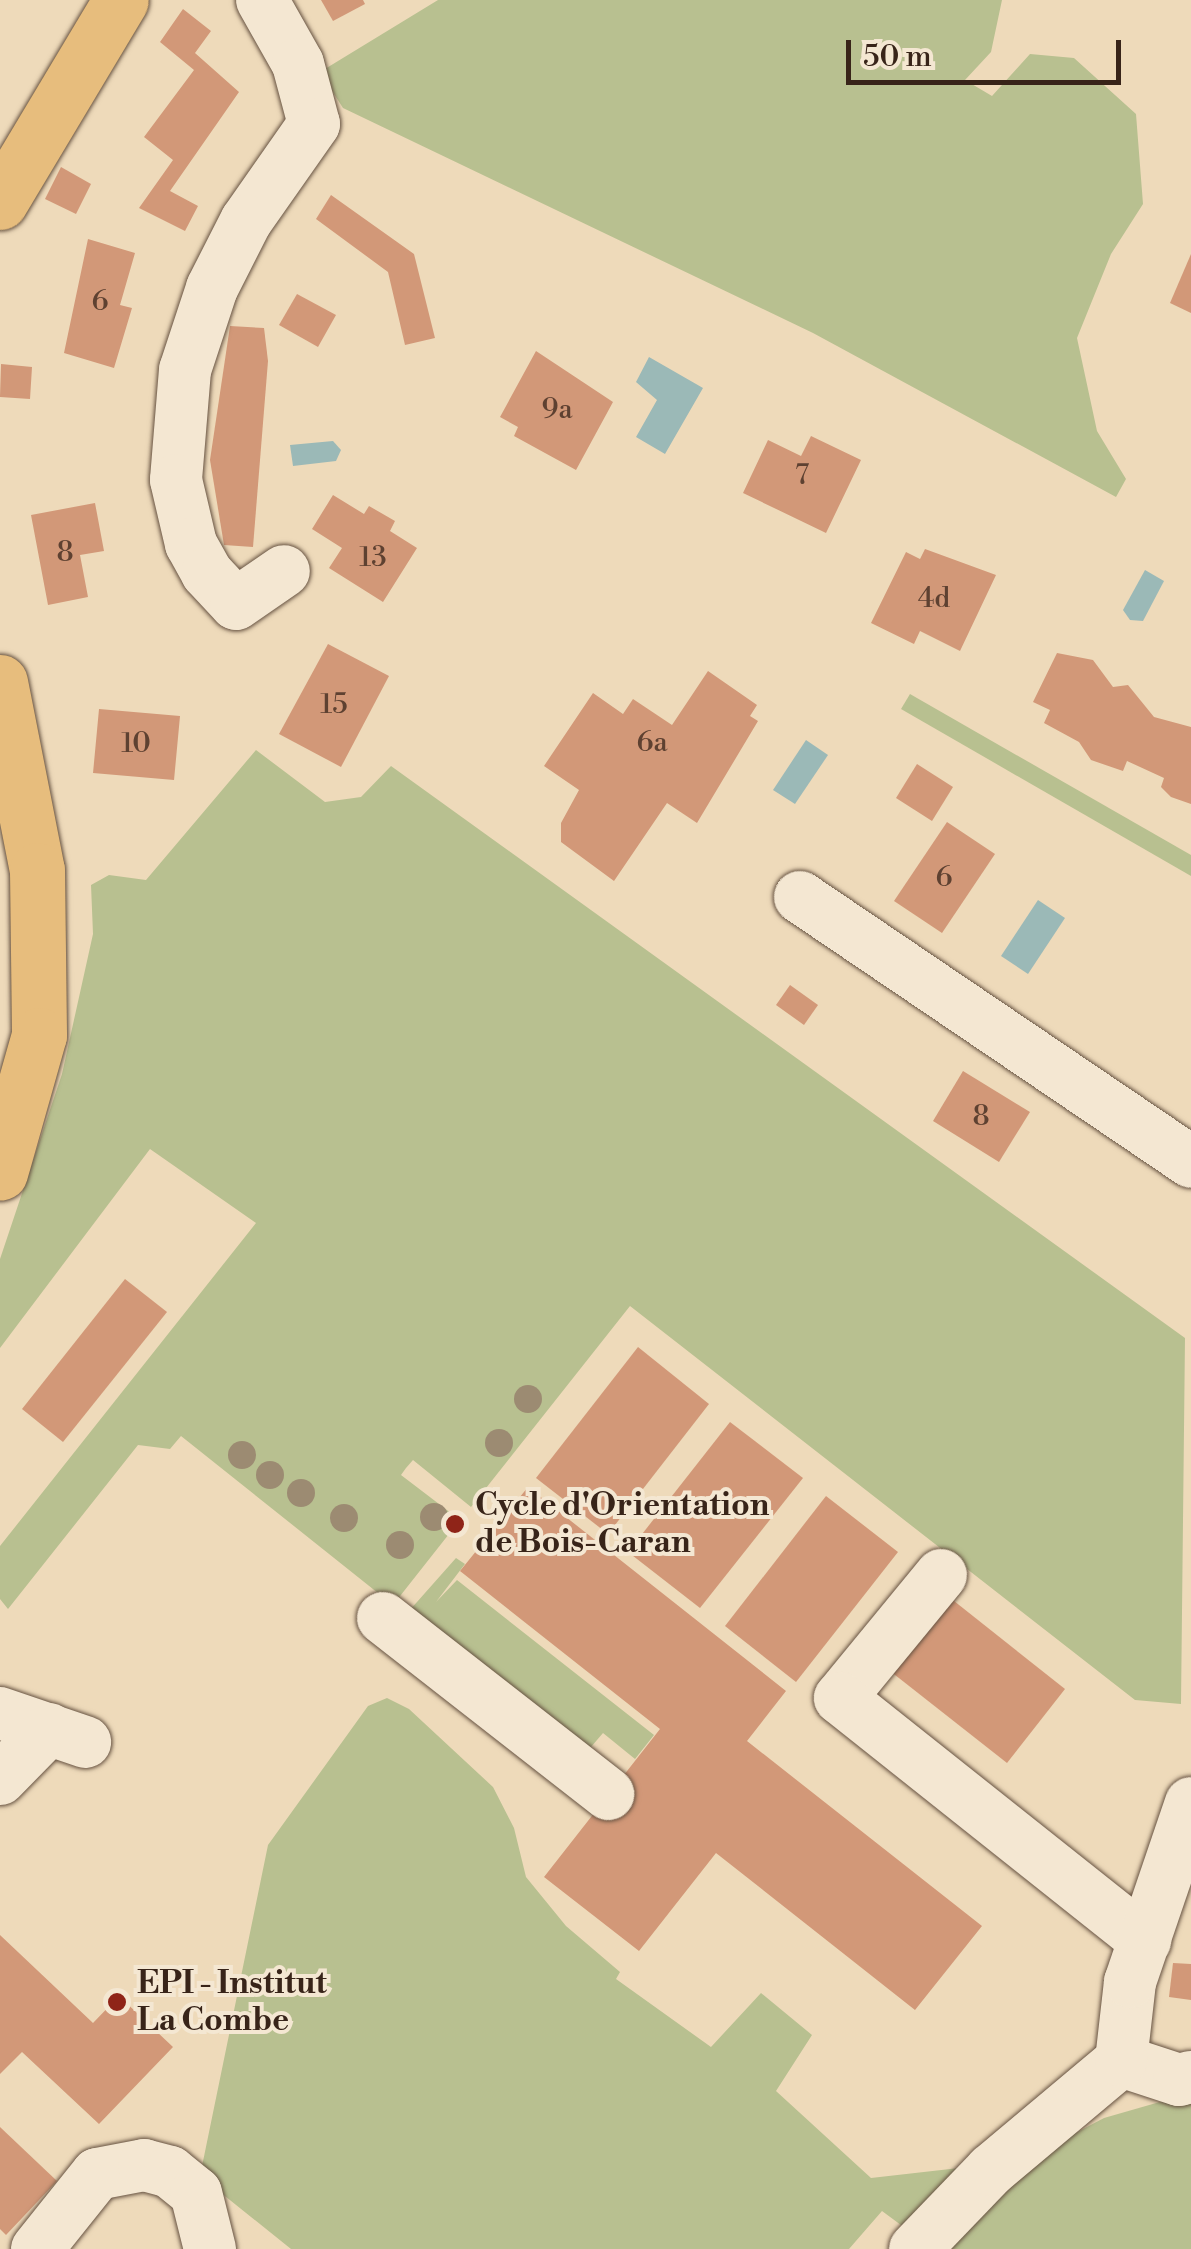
<!DOCTYPE html>
<html>
<head>
<meta charset="utf-8">
<style>
	body { margin:0 }
	#map { position:relative; width:1191px; height:2249px; overflow:hidden; background:#eedaba; font-family:"Libre Bodoni",serif }
	div>[style] { position:absolute }
	.green>* { inset:0; background:#b8c090 }
	.water>* { inset:0; background:#9bb9b7 }
	.building>* { inset:0; background:#d29878 }
	.roads { filter:drop-shadow(0 0 2px #665241) drop-shadow(0 0 2px #665241) }
	.minor>* { height:52px; margin:-26px; padding:0 26px; transform-origin:26px; border-radius:26px; background:#f4e7d2 }
	.major>* { height:55px; margin:-27.5px; padding:0 27.5px; transform-origin:27.5px; border-radius:27.5px; background:#e7bd7d }
	.trees>* { width:28px; height:28px; margin:-14px; border-radius:50%; background:#9c8b72 }
	.dots>* { width:28px; height:28px; translate:-50% -50%; box-sizing:border-box; border:5px solid #f4e7d2; border-radius:50% }
	span { translate:-50% -50%; white-space:nowrap; text-align:center; line-height:1.15; -webkit-text-stroke:8px #f4e7d2; paint-order:stroke }
	.number-label { font-size:28px; color:#5e4131 }
	.number-label span { -webkit-text-stroke-width:0 }
	.poi-label { font-size:32px; color:#382419; font-weight:700 }
	.left { translate:0 -50%; text-align:left }
	.scale { position:absolute; left:846px; top:40px; width:275px; height:45px; box-sizing:border-box; border:5px solid #382419; border-top:0; padding-left:12px; font-size:30px; line-height:35px; white-space:nowrap; color:#382419; -webkit-text-stroke:8px #f4e7d2; paint-order:stroke }
</style>
</head>
<body>
<div id="map">
	<div class="green">
		<i style="clip-path:polygon(438px 0,1002px 0,991px 52px,965px 80px,992px 96px,1030px 54px,1074px 58px,1136px 114px,1143px 204px,1111px 254px,1077px 338px,1097px 431px,1126px 479px,1116px 497px,813px 333px,343px 108px,320px 72px)"></i>
		<i style="clip-path:polygon(910px 694px,1191px 855px,1191px 876px,901px 709px)"></i>
		<i style="clip-path:polygon(256px 750px,325px 802px,361px 797px,391px 766px,1185px 1338px,1181px 1704px,1135px 1700px,630px 1306px,471px 1507px,413px 1460px,406px 1468px,401px 1475px,460px 1520px,393px 1605px,181px 1436px,170px 1449px,138px 1445px,8px 1609px,0 1599px,0 1546px,256px 1223px,150px 1149px,0 1348px,0 1259px,62px 1074px,93px 934px,91px 885px,109px 875px,146px 880px)"></i>
		<i style="clip-path:polygon(456px 1558px,465px 1564px,436px 1602px,457px 1580px,654px 1735px,635px 1759px,603px 1733px,585px 1754px,409px 1611px)"></i>
		<i style="clip-path:polygon(387px 1698px,409px 1709px,493px 1787px,514px 1828px,526px 1877px,566px 1926px,620px 1972px,616px 1979px,711px 2047px,761px 1993px,812px 2035px,776px 2091px,871px 2178px,959px 2168px,905px 2228px,882px 2211px,849px 2249px,291px 2249px,200px 2176px,268px 1845px,368px 1706px)"></i>
		<i style="clip-path:polygon(1191px 2093px,1191px 2249px,943px 2249px,1066px 2138px,1104px 2118px)"></i>
	</div>
	<div class="water">
		<i style="clip-path:polygon(649px 357px,703px 388px,665px 454px,636px 437px,657px 400px,636px 382px)"></i>
		<i style="clip-path:polygon(333px 441px,341px 450px,336px 461px,293px 466px,290px 445px)"></i>
		<i style="clip-path:polygon(1145px 570px,1164px 581px,1143px 621px,1130px 620px,1123px 610px)"></i>
		<i style="clip-path:polygon(806px 740px,828px 755px,795px 804px,773px 790px)"></i>
		<i style="clip-path:polygon(1038px 900px,1065px 918px,1028px 974px,1001px 956px)"></i>
	</div>
	<div class="building">
		<i style="clip-path:polygon(321px 0,363px 0,365px 4px,333px 21px)"></i>
		<i style="clip-path:polygon(183px 9px,211px 31px,195px 53px,239px 92px,170px 191px,198px 206px,185px 231px,139px 208px,173px 160px,144px 137px,194px 70px,160px 42px)"></i>
		<i style="clip-path:polygon(61px 167px,91px 184px,76px 214px,45px 199px)"></i>
		<i style="clip-path:polygon(331px 195px,414px 254px,435px 338px,405px 345px,388px 272px,316px 219px)"></i>
		<i style="clip-path:polygon(88px 239px,135px 253px,120px 305px,132px 308px,114px 368px,64px 353px)"></i>
		<i style="clip-path:polygon(1191px 254px,1191px 313px,1170px 303px)"></i>
		<i style="clip-path:polygon(297px 294px,336px 315px,318px 347px,279px 325px)"></i>
		<i style="clip-path:polygon(230px 326px,264px 328px,268px 361px,253px 547px,224px 545px,210px 460px)"></i>
		<i style="clip-path:polygon(536px 351px,613px 402px,576px 470px,514px 436px,518px 427px,500px 417px)"></i>
		<i style="clip-path:polygon(1px 364px,32px 367px,30px 399px,0 397px)"></i>
		<i style="clip-path:polygon(811px 436px,861px 460px,826px 533px,743px 493px,768px 440px,801px 456px)"></i>
		<i style="clip-path:polygon(333px 495px,364px 514px,369px 506px,395px 521px,390px 531px,417px 548px,383px 602px,329px 568px,342px 548px,312px 529px)"></i>
		<i style="clip-path:polygon(95px 503px,104px 551px,80px 555px,88px 597px,48px 605px,31px 515px)"></i>
		<i style="clip-path:polygon(925px 549px,996px 575px,960px 651px,920px 631px,914px 644px,871px 623px,906px 552px,920px 559px)"></i>
		<i style="clip-path:polygon(328px 644px,389px 676px,341px 767px,279px 734px)"></i>
		<i style="clip-path:polygon(1057px 653px,1093px 660px,1113px 687px,1128px 685px,1154px 717px,1191px 727px,1191px 804px,1171px 797px,1161px 787px,1164px 778px,1127px 761px,1123px 771px,1091px 760px,1079px 742px,1044px 723px,1050px 710px,1033px 702px)"></i>
		<i style="clip-path:polygon(708px 671px,757px 705px,750px 716px,758px 721px,697px 823px,667px 803px,614px 881px,561px 842px,561px 823px,579px 790px,544px 766px,593px 693px,623px 714px,633px 699px,672px 725px)"></i>
		<i style="clip-path:polygon(99px 709px,180px 716px,174px 780px,93px 773px)"></i>
		<i style="clip-path:polygon(917px 764px,953px 787px,932px 821px,896px 798px)"></i>
		<i style="clip-path:polygon(947px 822px,995px 854px,942px 933px,894px 901px)"></i>
		<i style="clip-path:polygon(790px 985px,818px 1005px,804px 1025px,776px 1005px)"></i>
		<i style="clip-path:polygon(963px 1071px,1030px 1112px,999px 1162px,933px 1121px)"></i>
		<i style="clip-path:polygon(125px 1279px,167px 1312px,63px 1442px,22px 1409px)"></i>
		<i style="clip-path:polygon(638px 1347px,709px 1404px,608px 1534px,536px 1478px)"></i>
		<i style="clip-path:polygon(730px 1422px,803px 1478px,700px 1608px,628px 1552px)"></i>
		<i style="clip-path:polygon(528px 1487px,786px 1691px,747px 1741px,982px 1926px,915px 2010px,716px 1853px,639px 1951px,544px 1877px,660px 1729px,460px 1571px)"></i>
		<i style="clip-path:polygon(826px 1496px,898px 1552px,796px 1682px,725px 1626px)"></i>
		<i style="clip-path:polygon(949px 1597px,1065px 1689px,1007px 1763px,890px 1671px)"></i>
		<i style="clip-path:polygon(0 1935px,93px 2023px,119px 1996px,173px 2047px,99px 2124px,22px 2052px,0 2074px)"></i>
		<i style="clip-path:polygon(1173px 1963px,1191px 1964px,1191px 2000px,1169px 1997px)"></i>
		<i style="clip-path:polygon(0 2127px,57px 2181px,6px 2235px,0 2229px)"></i>
	</div>
	<div class="roads">
		<div class="minor">
			<i style="left:262px;top:0;width:73px;rotate:60.6deg"></i>
			<i style="left:298px;top:64px;width:62px;rotate:75.1deg"></i>
			<i style="left:314px;top:124px;width:118px;rotate:125deg"></i>
			<i style="left:246px;top:221px;width:75px;rotate:116.9deg"></i>
			<i style="left:212px;top:288px;width:86px;rotate:108.2deg"></i>
			<i style="left:185px;top:370px;width:110px;rotate:94.7deg"></i>
			<i style="left:176px;top:480px;width:66px;rotate:76.8deg"></i>
			<i style="left:191px;top:544px;width:33px;rotate:61deg"></i>
			<i style="left:207px;top:573px;width:42px;rotate:46.9deg"></i>
			<i style="left:236px;top:604px;width:58px;rotate:-34.5deg"></i>
			<i style="left:800px;top:897px;width:472px;rotate:34.1deg"></i>
			<i style="left:941px;top:1575px;width:159px;rotate:129.4deg"></i>
			<i style="left:840px;top:1698px;width:390px;rotate:38.5deg"></i>
			<i style="left:383px;top:1618px;width:286px;rotate:38deg"></i>
			<i style="left:0;top:1713px;width:90px;rotate:18.8deg"></i>
			<i style="left:0;top:1779px;width:70px;rotate:-45.6deg"></i>
			<i style="left:1121px;top:2061px;width:61px;rotate:18.1deg"></i>
			<i style="left:1179px;top:2080px;width:12px;rotate:-14deg"></i>
			<i style="left:37px;top:2249px;width:96px;rotate:-51.3deg"></i>
			<i style="left:97px;top:2174px;width:48px;rotate:-10.8deg"></i>
			<i style="left:144px;top:2165px;width:27px;rotate:15deg"></i>
			<i style="left:170px;top:2172px;width:33px;rotate:39deg"></i>
			<i style="left:196px;top:2193px;width:58px;rotate:76deg"></i>
			<i style="left:915px;top:2249px;width:110px;rotate:-46.1deg"></i>
			<i style="left:991px;top:2170px;width:170px;rotate:-40deg"></i>
			<i style="left:1121px;top:2061px;width:80px;rotate:-83.5deg"></i>
			<i style="left:1130px;top:1982px;width:189px;rotate:-71.2deg"></i>
		</div>
		<div class="major">
			<i style="left:0;top:202px;width:235px;rotate:-59.1deg"></i>
			<i style="left:0;top:682px;width:192px;rotate:78.9deg"></i>
			<i style="left:37px;top:870px;width:165px;rotate:89.3deg"></i>
			<i style="left:39px;top:1035px;width:143px;rotate:105.8deg"></i>
		</div>
	</div>
	<div class="trees">
		<i style="left:528px;top:1399px"></i>
		<i style="left:499px;top:1443px"></i>
		<i style="left:242px;top:1455px"></i>
		<i style="left:270px;top:1475px"></i>
		<i style="left:301px;top:1493px"></i>
		<i style="left:434px;top:1517px"></i>
		<i style="left:344px;top:1518px"></i>
		<i style="left:400px;top:1545px"></i>
	</div>
	<div class="dots">
		<i style="left:455px;top:1524px;background:#8f2418"></i>
		<i style="left:117px;top:2002px;background:#8f2418"></i>
	</div>
	<div class="number-label">
		<span style="left:100px;top:302px">6</span>
		<span style="left:557px;top:410px">9a</span>
		<span style="left:802px;top:476px">7</span>
		<span style="left:65px;top:553px">8</span>
		<span style="left:373px;top:558px">13</span>
		<span style="left:934px;top:599px">4d</span>
		<span style="left:334px;top:705px">15</span>
		<span style="left:652px;top:743px">6a</span>
		<span style="left:136px;top:744px">10</span>
		<span style="left:944px;top:878px">6</span>
		<span style="left:981px;top:1117px">8</span>
	</div>
	<div class="poi-label">
		<span class="left" style="left:475px;top:1524px">Cycle d'Orientation<br>de Bois-Caran</span>
		<span class="left" style="left:137px;top:2002px">EPI - Institut<br>La Combe</span>
	</div>
	<div class="scale">50 m</div>
</div>
</body>
</html>
